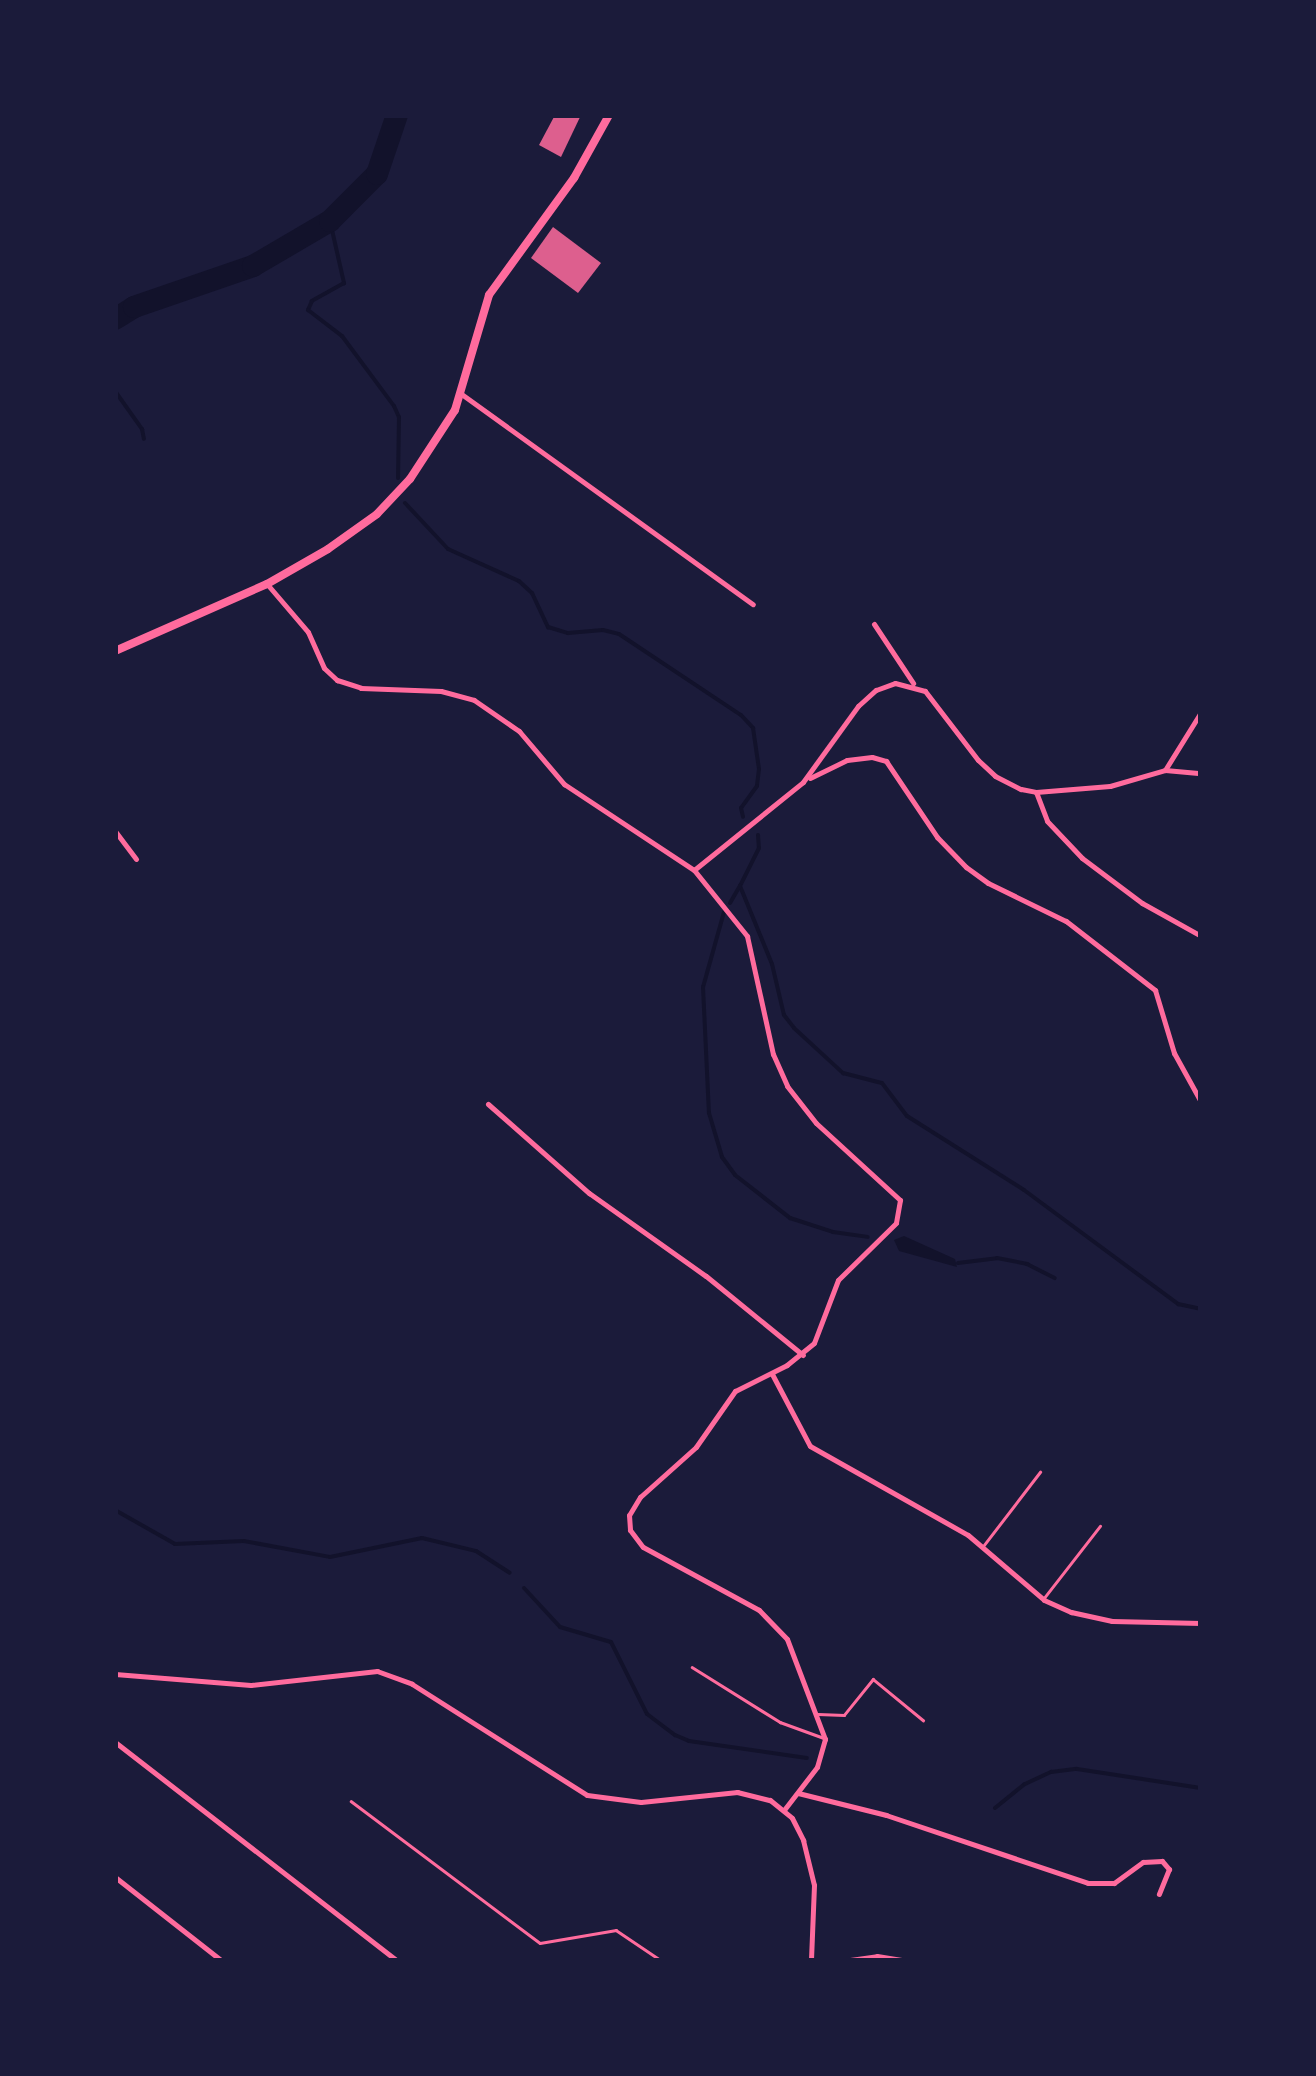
<!DOCTYPE html>
<html>
<head>
<meta charset="utf-8">
<style>
	body { margin:0 }
	#map { position:relative; width:1316px; height:2076px; overflow:hidden; background:#1b1b3a; font-family:Montserrat,sans-serif }
	div>[style] { position:absolute }
	.water>* { inset:0; background:#12122b }
	.stream>* { height:4px; margin:-2px; padding:0 2px; transform-origin:2px; border-radius:2px; background:#12122b }
	.river>* { height:22px; margin:-11px; padding:0 11px; transform-origin:11px; border-radius:11px; background:#12122b }
	.building>* { inset:0; background:#dd5f8e }
	.service>* { height:2.5px; margin:-1.25px; padding:0 1.25px; transform-origin:1.25px; border-radius:1.25px; background:#ff6b9d }
	.minor>* { height:5px; margin:-2.5px; padding:0 2.5px; transform-origin:2.5px; border-radius:2.5px; background:#ff6b9d }
	.secondary>* { height:8px; margin:-4px; padding:0 4px; transform-origin:4px; border-radius:4px; background:#ff6b9d }
	span { translate:-50% -50%; white-space:nowrap; text-align:center; line-height:1.15; -webkit-text-stroke:8px #1b1b3a; paint-order:stroke }
	.frame { position:absolute; inset:0; border:118px solid #1b1b3a; pointer-events:none }
</style>
</head>
<body>
<div id="map">
	<div class="water">
		<i style="clip-path:polygon(904px 1236px,955px 1259px,957px 1267px,899px 1251px,894px 1240px)"></i>
	</div>
	<div class="stream">
		<i style="left:330px;top:221px;width:64px;rotate:77.3deg"></i>
		<i style="left:344px;top:283px;width:37px;rotate:151deg"></i>
		<i style="left:312px;top:301px;width:10px;rotate:114deg"></i>
		<i style="left:308px;top:310px;width:43px;rotate:37.4deg"></i>
		<i style="left:342px;top:336px;width:87px;rotate:53.4deg"></i>
		<i style="left:394px;top:406px;width:12px;rotate:66deg"></i>
		<i style="left:399px;top:417px;width:61px;rotate:90.9deg"></i>
		<i style="left:115px;top:391px;width:47px;rotate:54.6deg"></i>
		<i style="left:142px;top:429px;width:10px;rotate:79deg"></i>
		<i style="left:405px;top:503px;width:63px;rotate:46.9deg"></i>
		<i style="left:448px;top:549px;width:78px;rotate:24.3deg"></i>
		<i style="left:519px;top:581px;width:18px;rotate:43deg"></i>
		<i style="left:532px;top:593px;width:38px;rotate:65deg"></i>
		<i style="left:548px;top:627px;width:21px;rotate:17deg"></i>
		<i style="left:568px;top:633px;width:35px;rotate:-5deg"></i>
		<i style="left:603px;top:630px;width:16px;rotate:14deg"></i>
		<i style="left:619px;top:634px;width:146px;rotate:33.6deg"></i>
		<i style="left:741px;top:715px;width:18px;rotate:47deg"></i>
		<i style="left:753px;top:728px;width:41px;rotate:81.7deg"></i>
		<i style="left:759px;top:769px;width:17px;rotate:97deg"></i>
		<i style="left:757px;top:786px;width:27px;rotate:126deg"></i>
		<i style="left:741px;top:808px;width:9px;rotate:77deg"></i>
		<i style="left:758px;top:835px;width:13px;rotate:86deg"></i>
		<i style="left:759px;top:848px;width:42px;rotate:116.6deg"></i>
		<i style="left:740px;top:886px;width:84px;rotate:67.7deg"></i>
		<i style="left:772px;top:964px;width:52px;rotate:76.8deg"></i>
		<i style="left:784px;top:1015px;width:16px;rotate:52deg"></i>
		<i style="left:794px;top:1028px;width:67px;rotate:42.6deg"></i>
		<i style="left:843px;top:1073px;width:40px;rotate:14.4deg"></i>
		<i style="left:882px;top:1083px;width:41px;rotate:52.9deg"></i>
		<i style="left:907px;top:1116px;width:138px;rotate:32.3deg"></i>
		<i style="left:1024px;top:1190px;width:192px;rotate:36.5deg"></i>
		<i style="left:1178px;top:1304px;width:24px;rotate:12deg"></i>
		<i style="left:730px;top:903px;width:20px;rotate:-60deg"></i>
		<i style="left:724px;top:912px;width:78px;rotate:105.6deg"></i>
		<i style="left:703px;top:987px;width:126px;rotate:87.3deg"></i>
		<i style="left:709px;top:1113px;width:46px;rotate:73.5deg"></i>
		<i style="left:722px;top:1157px;width:22px;rotate:54deg"></i>
		<i style="left:735px;top:1175px;width:70px;rotate:38deg"></i>
		<i style="left:790px;top:1218px;width:45px;rotate:18deg"></i>
		<i style="left:833px;top:1232px;width:35px;rotate:8deg"></i>
		<i style="left:958px;top:1263px;width:39px;rotate:-7deg"></i>
		<i style="left:997px;top:1258px;width:31px;rotate:11deg"></i>
		<i style="left:1027px;top:1264px;width:31px;rotate:27deg"></i>
		<i style="left:115px;top:1510px;width:69px;rotate:29.5deg"></i>
		<i style="left:175px;top:1544px;width:69px;rotate:-2.5deg"></i>
		<i style="left:244px;top:1541px;width:87px;rotate:10.5deg"></i>
		<i style="left:330px;top:1557px;width:94px;rotate:-11.7deg"></i>
		<i style="left:422px;top:1538px;width:56px;rotate:13.5deg"></i>
		<i style="left:476px;top:1551px;width:40px;rotate:32.9deg"></i>
		<i style="left:524px;top:1588px;width:53px;rotate:47.3deg"></i>
		<i style="left:560px;top:1627px;width:53px;rotate:16.4deg"></i>
		<i style="left:611px;top:1642px;width:80px;rotate:63.4deg"></i>
		<i style="left:647px;top:1714px;width:35px;rotate:37deg"></i>
		<i style="left:675px;top:1735px;width:15px;rotate:23deg"></i>
		<i style="left:689px;top:1741px;width:119px;rotate:8.2deg"></i>
		<i style="left:995px;top:1808px;width:38px;rotate:-39deg"></i>
		<i style="left:1025px;top:1784px;width:29px;rotate:-25deg"></i>
		<i style="left:1051px;top:1772px;width:26px;rotate:-7deg"></i>
		<i style="left:1077px;top:1769px;width:125px;rotate:8.7deg"></i>
	</div>
	<div class="river">
		<i style="left:115px;top:319px;width:22px;rotate:-32deg"></i>
		<i style="left:134px;top:307px;width:126px;rotate:-19deg"></i>
		<i style="left:253px;top:266px;width:89px;rotate:-30.3deg"></i>
		<i style="left:330px;top:221px;width:66px;rotate:-45deg"></i>
		<i style="left:377px;top:174px;width:62px;rotate:-71.3deg"></i>
	</div>
	<div class="building">
		<i style="clip-path:polygon(555px 115px,581px 115px,561px 157px,539px 145px)"></i>
		<i style="clip-path:polygon(553px 227px,601px 263px,578px 293px,531px 258px)"></i>
	</div>
	<div class="service">
		<i style="left:984px;top:1545px;width:92px;rotate:-52.5deg"></i>
		<i style="left:1044px;top:1598px;width:91px;rotate:-52.1deg"></i>
		<i style="left:692px;top:1667px;width:104px;rotate:32deg"></i>
		<i style="left:780px;top:1722px;width:47px;rotate:20deg"></i>
		<i style="left:818px;top:1714px;width:26px;rotate:2deg"></i>
		<i style="left:844px;top:1715px;width:46px;rotate:-51.1deg"></i>
		<i style="left:873px;top:1679px;width:65px;rotate:39.4deg"></i>
		<i style="left:351px;top:1801px;width:236px;rotate:36.9deg"></i>
		<i style="left:540px;top:1943px;width:77px;rotate:-9.7deg"></i>
		<i style="left:616px;top:1930px;width:55px;rotate:34deg"></i>
	</div>
	<div class="minor">
		<i style="left:460px;top:393px;width:361px;rotate:35.8deg"></i>
		<i style="left:267px;top:584px;width:63px;rotate:49.5deg"></i>
		<i style="left:308px;top:632px;width:39px;rotate:66deg"></i>
		<i style="left:324px;top:668px;width:18px;rotate:43deg"></i>
		<i style="left:337px;top:680px;width:25px;rotate:18deg"></i>
		<i style="left:361px;top:688px;width:80px;rotate:2.1deg"></i>
		<i style="left:441px;top:691px;width:34px;rotate:15deg"></i>
		<i style="left:474px;top:700px;width:55px;rotate:34.6deg"></i>
		<i style="left:519px;top:731px;width:70px;rotate:49.7deg"></i>
		<i style="left:564px;top:784px;width:156px;rotate:33.5deg"></i>
		<i style="left:694px;top:870px;width:85px;rotate:51.2deg"></i>
		<i style="left:747px;top:936px;width:121px;rotate:77.6deg"></i>
		<i style="left:773px;top:1054px;width:35px;rotate:66deg"></i>
		<i style="left:787px;top:1086px;width:47px;rotate:51.9deg"></i>
		<i style="left:816px;top:1123px;width:114px;rotate:42.5deg"></i>
		<i style="left:900px;top:1200px;width:23px;rotate:100deg"></i>
		<i style="left:896px;top:1223px;width:81px;rotate:135.5deg"></i>
		<i style="left:838px;top:1280px;width:67px;rotate:110.9deg"></i>
		<i style="left:814px;top:1343px;width:35px;rotate:141deg"></i>
		<i style="left:787px;top:1365px;width:58px;rotate:153.4deg"></i>
		<i style="left:735px;top:1391px;width:68px;rotate:124.9deg"></i>
		<i style="left:696px;top:1447px;width:75px;rotate:138.2deg"></i>
		<i style="left:640px;top:1497px;width:21px;rotate:121deg"></i>
		<i style="left:629px;top:1515px;width:15px;rotate:86deg"></i>
		<i style="left:630px;top:1530px;width:21px;rotate:53deg"></i>
		<i style="left:643px;top:1547px;width:132px;rotate:28.5deg"></i>
		<i style="left:759px;top:1610px;width:40px;rotate:46deg"></i>
		<i style="left:787px;top:1639px;width:107px;rotate:69.2deg"></i>
		<i style="left:825px;top:1739px;width:29px;rotate:106deg"></i>
		<i style="left:817px;top:1767px;width:54px;rotate:127.5deg"></i>
		<i style="left:874px;top:624px;width:71px;rotate:56.5deg"></i>
		<i style="left:1165px;top:770px;width:68px;rotate:-58.2deg"></i>
		<i style="left:810px;top:778px;width:41px;rotate:-25.9deg"></i>
		<i style="left:847px;top:760px;width:25px;rotate:-7deg"></i>
		<i style="left:872px;top:757px;width:15px;rotate:16deg"></i>
		<i style="left:886px;top:761px;width:92px;rotate:56.1deg"></i>
		<i style="left:937px;top:837px;width:42px;rotate:46deg"></i>
		<i style="left:966px;top:867px;width:27px;rotate:36deg"></i>
		<i style="left:988px;top:883px;width:87px;rotate:26deg"></i>
		<i style="left:1066px;top:921px;width:113px;rotate:37.8deg"></i>
		<i style="left:1155px;top:990px;width:66px;rotate:73.2deg"></i>
		<i style="left:1174px;top:1053px;width:56px;rotate:61.1deg"></i>
		<i style="left:1036px;top:792px;width:31px;rotate:69deg"></i>
		<i style="left:1047px;top:821px;width:51px;rotate:46.6deg"></i>
		<i style="left:1082px;top:858px;width:75px;rotate:36.9deg"></i>
		<i style="left:1142px;top:903px;width:68px;rotate:29.2deg"></i>
		<i style="left:115px;top:831px;width:35px;rotate:53deg"></i>
		<i style="left:694px;top:870px;width:140px;rotate:-38.9deg"></i>
		<i style="left:803px;top:782px;width:94px;rotate:-54.1deg"></i>
		<i style="left:858px;top:706px;width:24px;rotate:-42deg"></i>
		<i style="left:876px;top:690px;width:20px;rotate:-20deg"></i>
		<i style="left:895px;top:683px;width:31px;rotate:15deg"></i>
		<i style="left:925px;top:691px;width:87px;rotate:52.5deg"></i>
		<i style="left:978px;top:760px;width:23px;rotate:43deg"></i>
		<i style="left:995px;top:776px;width:29px;rotate:27deg"></i>
		<i style="left:1021px;top:789px;width:15px;rotate:11deg"></i>
		<i style="left:1036px;top:792px;width:74px;rotate:-4.6deg"></i>
		<i style="left:1110px;top:786px;width:57px;rotate:-16.2deg"></i>
		<i style="left:1165px;top:770px;width:36px;rotate:5deg"></i>
		<i style="left:488px;top:1104px;width:135px;rotate:41.4deg"></i>
		<i style="left:589px;top:1193px;width:143px;rotate:35.4deg"></i>
		<i style="left:706px;top:1276px;width:125px;rotate:39.2deg"></i>
		<i style="left:772px;top:1374px;width:81px;rotate:62.2deg"></i>
		<i style="left:810px;top:1446px;width:181px;rotate:29.4deg"></i>
		<i style="left:968px;top:1535px;width:100px;rotate:40.5deg"></i>
		<i style="left:1044px;top:1600px;width:30px;rotate:24deg"></i>
		<i style="left:1071px;top:1612px;width:42px;rotate:12.4deg"></i>
		<i style="left:1112px;top:1621px;width:89px;rotate:1.3deg"></i>
		<i style="left:115px;top:1674px;width:136px;rotate:4.6deg"></i>
		<i style="left:251px;top:1685px;width:127px;rotate:-6.3deg"></i>
		<i style="left:377px;top:1671px;width:37px;rotate:20deg"></i>
		<i style="left:412px;top:1684px;width:207px;rotate:32.4deg"></i>
		<i style="left:587px;top:1795px;width:54px;rotate:7.4deg"></i>
		<i style="left:641px;top:1802px;width:97px;rotate:-5.9deg"></i>
		<i style="left:737px;top:1792px;width:34px;rotate:14deg"></i>
		<i style="left:770px;top:1800px;width:28px;rotate:39deg"></i>
		<i style="left:792px;top:1818px;width:25px;rotate:63deg"></i>
		<i style="left:803px;top:1840px;width:46px;rotate:76.3deg"></i>
		<i style="left:814px;top:1885px;width:76px;rotate:92.3deg"></i>
		<i style="left:115px;top:1742px;width:357px;rotate:37.8deg"></i>
		<i style="left:798px;top:1793px;width:91px;rotate:14deg"></i>
		<i style="left:886px;top:1815px;width:213px;rotate:18.6deg"></i>
		<i style="left:1088px;top:1883px;width:26px"></i>
		<i style="left:1114px;top:1883px;width:36px;rotate:-36deg"></i>
		<i style="left:1143px;top:1862px;width:19px;rotate:-3deg"></i>
		<i style="left:1162px;top:1861px;width:11px;rotate:49deg"></i>
		<i style="left:1169px;top:1869px;width:27px;rotate:112deg"></i>
		<i style="left:115px;top:1877px;width:136px;rotate:38.1deg"></i>
		<i style="left:843px;top:1961px;width:34px;rotate:-8deg"></i>
		<i style="left:877px;top:1956px;width:31px;rotate:9deg"></i>
	</div>
	<div class="secondary">
		<i style="left:115px;top:651px;width:166px;rotate:-23.8deg"></i>
		<i style="left:267px;top:584px;width:70px;rotate:-29.8deg"></i>
		<i style="left:328px;top:549px;width:60px;rotate:-35.5deg"></i>
		<i style="left:377px;top:514px;width:48px;rotate:-46.7deg"></i>
		<i style="left:410px;top:479px;width:82px;rotate:-56.9deg"></i>
		<i style="left:455px;top:410px;width:120px;rotate:-73.5deg"></i>
		<i style="left:489px;top:295px;width:145px;rotate:-54deg"></i>
		<i style="left:574px;top:178px;width:72px;rotate:-60.9deg"></i>
	</div>
	<div class="frame"></div>
</div>
</body>
</html>
